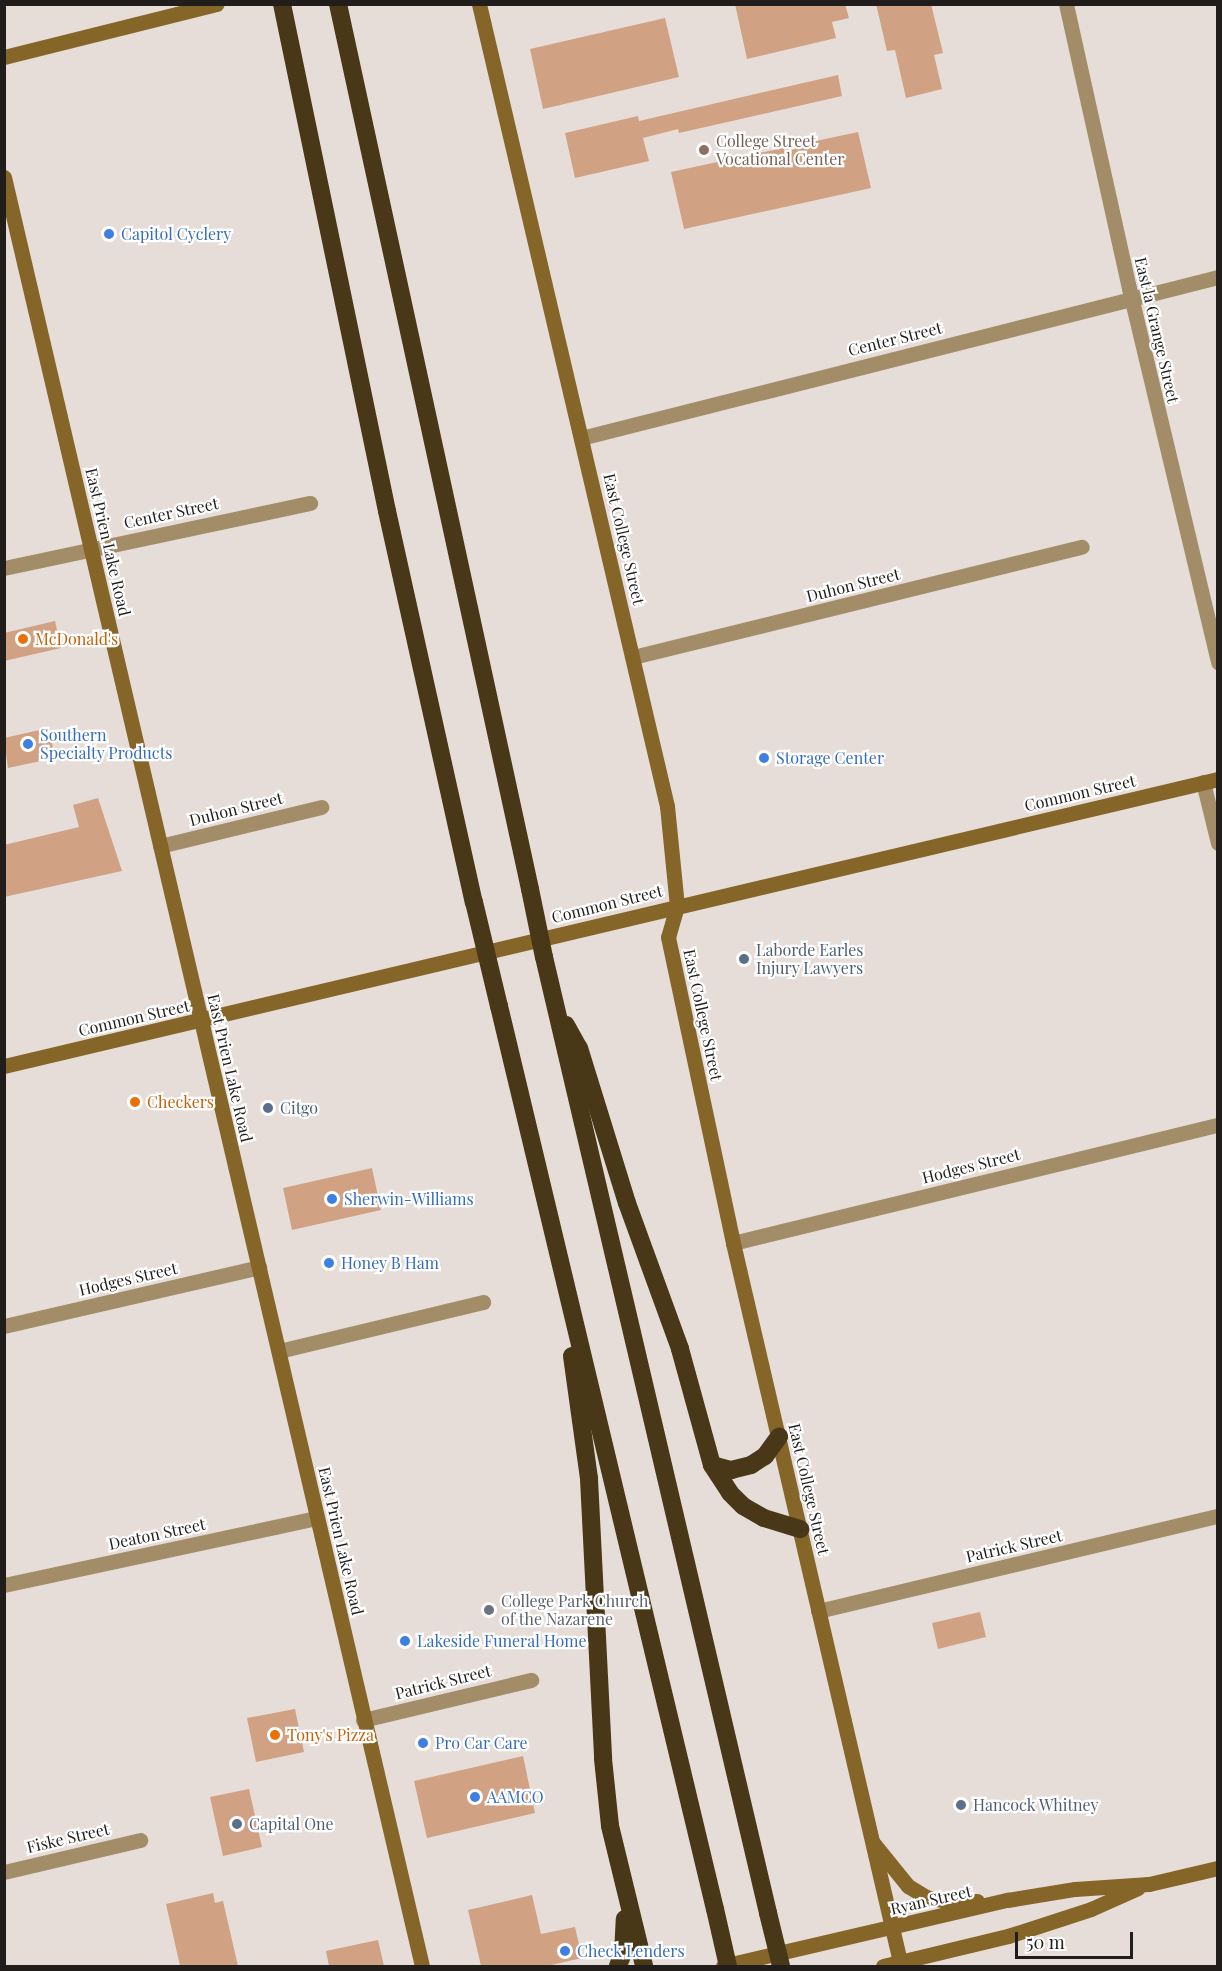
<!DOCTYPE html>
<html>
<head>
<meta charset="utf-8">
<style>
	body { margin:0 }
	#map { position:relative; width:1222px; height:1971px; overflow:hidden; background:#e6ddd8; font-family:"Playfair Display",serif }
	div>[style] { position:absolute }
	.building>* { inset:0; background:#d0a283 }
	.street>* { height:15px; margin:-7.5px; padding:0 7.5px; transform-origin:7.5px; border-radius:7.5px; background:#a38d68 }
	.secondary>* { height:15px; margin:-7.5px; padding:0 7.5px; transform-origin:7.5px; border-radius:7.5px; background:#856528 }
	.highway>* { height:18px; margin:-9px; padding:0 9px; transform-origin:9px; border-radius:9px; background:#483818 }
	.highway-bridge>* { height:18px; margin:-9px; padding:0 9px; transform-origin:9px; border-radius:9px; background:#483818 }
	.dots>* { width:16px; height:16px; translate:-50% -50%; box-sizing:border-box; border:3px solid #fff; border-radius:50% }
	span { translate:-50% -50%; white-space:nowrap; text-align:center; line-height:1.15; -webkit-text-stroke:4.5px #fff; paint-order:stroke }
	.education-label { font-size:16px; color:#785e54 }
	.left { translate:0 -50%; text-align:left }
	.shop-label { font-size:16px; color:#366cbe }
	.street-label { font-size:16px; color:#201d1b }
	.food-label { font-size:16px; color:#c56008 }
	.service-label { font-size:16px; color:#4e5e75 }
	.worship-label { font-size:16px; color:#5b616d }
	.frame { position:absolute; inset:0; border:6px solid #201d1b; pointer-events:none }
	.scale { position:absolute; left:1015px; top:1932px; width:118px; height:27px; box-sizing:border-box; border:3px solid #201d1b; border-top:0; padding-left:8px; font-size:18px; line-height:21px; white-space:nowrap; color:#201d1b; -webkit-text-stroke:4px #fff; paint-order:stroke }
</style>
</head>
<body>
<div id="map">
	<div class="building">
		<i style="clip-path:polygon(735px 4px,845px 4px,849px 18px,832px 22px,836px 38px,747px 59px)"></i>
		<i style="clip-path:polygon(876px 4px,931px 4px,943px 53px,934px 55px,942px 89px,906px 98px,895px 50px,887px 51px)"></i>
		<i style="clip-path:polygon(665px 18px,679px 77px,543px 109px,530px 49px)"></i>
		<i style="clip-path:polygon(838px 75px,842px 96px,679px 133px,678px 129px,643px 138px,649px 161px,575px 178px,565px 133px,638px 116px,639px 121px)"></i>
		<i style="clip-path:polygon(858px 132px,871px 188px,684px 229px,671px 172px)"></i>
		<i style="clip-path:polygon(55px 621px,61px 648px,4px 661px,4px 633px)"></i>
		<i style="clip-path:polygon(49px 728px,55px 758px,8px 768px,4px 738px)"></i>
		<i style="clip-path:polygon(98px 798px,122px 871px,4px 897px,4px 845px,79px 827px,73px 805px)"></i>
		<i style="clip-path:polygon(372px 1168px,381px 1210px,292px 1230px,283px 1188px)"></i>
		<i style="clip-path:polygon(980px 1612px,986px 1637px,938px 1649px,932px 1623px)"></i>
		<i style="clip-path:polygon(295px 1709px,304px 1752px,256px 1762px,247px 1718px)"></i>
		<i style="clip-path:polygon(523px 1756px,535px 1813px,427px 1838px,414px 1781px)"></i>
		<i style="clip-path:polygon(249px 1789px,262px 1847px,223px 1856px,210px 1797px)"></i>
		<i style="clip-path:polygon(213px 1893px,215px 1903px,223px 1901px,238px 1966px,180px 1966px,166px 1904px)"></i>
		<i style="clip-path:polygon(532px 1895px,541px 1934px,575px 1927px,582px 1958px,547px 1966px,481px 1966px,468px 1910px)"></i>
		<i style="clip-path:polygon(378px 1940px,384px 1966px,329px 1966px,326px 1951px)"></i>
	</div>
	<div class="street">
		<i style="left:1066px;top:4px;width:291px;rotate:77.5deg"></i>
		<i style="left:1129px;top:288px;width:385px;rotate:76.6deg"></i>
		<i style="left:581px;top:438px;width:657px;rotate:-14.18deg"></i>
		<i style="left:4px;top:568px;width:313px;rotate:-12deg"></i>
		<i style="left:633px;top:657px;width:462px;rotate:-13.8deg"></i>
		<i style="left:1203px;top:782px;width:63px;rotate:76.2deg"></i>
		<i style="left:160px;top:846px;width:166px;rotate:-13.6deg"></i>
		<i style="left:733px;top:1243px;width:499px;rotate:-13.7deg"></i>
		<i style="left:4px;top:1326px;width:262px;rotate:-13deg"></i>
		<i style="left:279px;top:1351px;width:210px;rotate:-13.5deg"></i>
		<i style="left:4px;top:1585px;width:320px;rotate:-12.1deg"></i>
		<i style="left:818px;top:1611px;width:411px;rotate:-13.4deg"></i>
		<i style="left:363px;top:1720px;width:173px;rotate:-13.4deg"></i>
		<i style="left:4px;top:1872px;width:140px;rotate:-13.2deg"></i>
	</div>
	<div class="secondary">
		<i style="left:479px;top:4px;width:824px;rotate:76.81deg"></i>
		<i style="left:667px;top:806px;width:100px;rotate:84.3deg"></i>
		<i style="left:677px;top:906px;width:32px;rotate:106deg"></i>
		<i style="left:668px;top:937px;width:313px;rotate:78deg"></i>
		<i style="left:733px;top:1243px;width:742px;rotate:76.92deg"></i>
		<i style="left:4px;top:57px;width:219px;rotate:-14deg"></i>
		<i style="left:4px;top:177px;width:1837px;rotate:76.85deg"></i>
		<i style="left:4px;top:1066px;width:1247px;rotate:-13.3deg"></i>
		<i style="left:874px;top:1844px;width:54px;rotate:51deg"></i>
		<i style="left:908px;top:1886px;width:21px;rotate:31deg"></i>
		<i style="left:926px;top:1897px;width:20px;rotate:11deg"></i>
		<i style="left:946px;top:1901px;width:31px"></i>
		<i style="left:723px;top:1966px;width:292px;rotate:-13.1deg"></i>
		<i style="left:1007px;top:1900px;width:69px;rotate:-9.2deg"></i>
		<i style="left:1075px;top:1889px;width:74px;rotate:-3.9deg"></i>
		<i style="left:1149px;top:1884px;width:71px;rotate:-13.1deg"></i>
		<i style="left:883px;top:1966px;width:129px;rotate:-13.5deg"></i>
		<i style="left:1008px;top:1936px;width:87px;rotate:-18deg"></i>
		<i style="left:1091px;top:1909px;width:51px;rotate:-24.1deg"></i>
	</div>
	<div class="highway">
		<i style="left:282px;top:4px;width:518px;rotate:78.3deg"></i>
		<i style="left:387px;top:511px;width:401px;rotate:77.5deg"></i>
		<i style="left:338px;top:4px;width:906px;rotate:77.76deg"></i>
		<i style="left:544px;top:957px;width:982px;rotate:76.81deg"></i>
		<i style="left:499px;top:1006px;width:928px;rotate:76.55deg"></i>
		<i style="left:566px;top:1025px;width:26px;rotate:61deg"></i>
		<i style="left:579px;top:1048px;width:162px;rotate:72.8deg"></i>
		<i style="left:627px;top:1203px;width:155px;rotate:70deg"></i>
		<i style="left:680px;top:1349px;width:120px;rotate:74.6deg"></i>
		<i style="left:712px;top:1465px;width:33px;rotate:57deg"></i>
		<i style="left:730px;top:1493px;width:18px;rotate:45deg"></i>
		<i style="left:743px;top:1506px;width:24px;rotate:30deg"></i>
		<i style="left:764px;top:1518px;width:38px;rotate:17deg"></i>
		<i style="left:572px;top:1356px;width:124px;rotate:82.1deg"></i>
		<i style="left:589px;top:1479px;width:280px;rotate:87.1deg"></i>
		<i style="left:603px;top:1759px;width:67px;rotate:84deg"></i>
		<i style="left:610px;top:1826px;width:144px;rotate:76.3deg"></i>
		<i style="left:712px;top:1465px;width:20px;rotate:15deg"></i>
		<i style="left:731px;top:1470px;width:21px;rotate:-14deg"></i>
		<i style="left:751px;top:1465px;width:17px;rotate:-33deg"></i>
		<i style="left:765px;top:1456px;width:24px;rotate:-54deg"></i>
		<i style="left:618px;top:1966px;width:14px;rotate:-69deg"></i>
		<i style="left:623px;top:1953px;width:34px;rotate:-87deg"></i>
	</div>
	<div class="highway-bridge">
		<i style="left:530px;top:889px;width:69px;rotate:78.4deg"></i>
		<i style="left:474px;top:902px;width:107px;rotate:76.5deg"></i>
		<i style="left:715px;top:1909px;width:58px;rotate:77.2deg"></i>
		<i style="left:768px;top:1913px;width:55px;rotate:76.2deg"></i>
	</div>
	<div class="dots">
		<i style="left:704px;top:150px;background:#8d6e63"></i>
		<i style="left:109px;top:234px;background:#3f7fe0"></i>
		<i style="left:23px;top:639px;background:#e8710a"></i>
		<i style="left:28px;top:744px;background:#3f7fe0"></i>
		<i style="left:764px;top:758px;background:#3f7fe0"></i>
		<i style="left:744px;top:959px;background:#5c6f8a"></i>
		<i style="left:135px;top:1102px;background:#e8710a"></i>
		<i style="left:268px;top:1108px;background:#5c6f8a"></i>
		<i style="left:332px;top:1199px;background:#3f7fe0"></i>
		<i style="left:329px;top:1263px;background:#3f7fe0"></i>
		<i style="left:489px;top:1610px;background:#6b7280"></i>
		<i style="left:405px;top:1641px;background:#3f7fe0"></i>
		<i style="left:275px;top:1735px;background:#e8710a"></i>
		<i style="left:423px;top:1743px;background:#3f7fe0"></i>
		<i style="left:475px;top:1797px;background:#3f7fe0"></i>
		<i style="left:961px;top:1805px;background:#5c6f8a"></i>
		<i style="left:237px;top:1824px;background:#5c6f8a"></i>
		<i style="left:565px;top:1951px;background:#3f7fe0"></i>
	</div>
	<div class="education-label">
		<span class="left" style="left:716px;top:150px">College Street<br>Vocational Center</span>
	</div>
	<div class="shop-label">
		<span class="left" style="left:121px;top:234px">Capitol Cyclery</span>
		<span class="left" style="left:40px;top:744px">Southern<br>Specialty Products</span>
		<span class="left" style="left:776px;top:758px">Storage Center</span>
		<span class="left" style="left:344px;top:1199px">Sherwin-Williams</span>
		<span class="left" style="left:341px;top:1263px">Honey B Ham</span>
		<span class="left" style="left:417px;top:1641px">Lakeside Funeral Home</span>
		<span class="left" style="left:435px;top:1743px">Pro Car Care</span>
		<span class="left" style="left:487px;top:1797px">AAMCO</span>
		<span class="left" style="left:577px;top:1951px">Check Lenders</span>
	</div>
	<div class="street-label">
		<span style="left:1157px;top:330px;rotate:77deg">East la Grange Street</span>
		<span style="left:895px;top:339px;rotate:-14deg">Center Street</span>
		<span style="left:171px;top:513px;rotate:-12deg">Center Street</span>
		<span style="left:624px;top:539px;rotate:77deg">East College Street</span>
		<span style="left:108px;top:542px;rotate:77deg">East Prien Lake Road</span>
		<span style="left:853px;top:585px;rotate:-14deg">Duhon Street</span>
		<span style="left:1080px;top:793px;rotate:-13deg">Common Street</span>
		<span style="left:236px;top:809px;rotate:-14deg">Duhon Street</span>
		<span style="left:607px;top:904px;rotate:-14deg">Common Street</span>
		<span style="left:703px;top:1015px;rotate:78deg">East College Street</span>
		<span style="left:134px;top:1018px;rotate:-13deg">Common Street</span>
		<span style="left:230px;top:1068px;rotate:77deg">East Prien Lake Road</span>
		<span style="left:971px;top:1166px;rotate:-14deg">Hodges Street</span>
		<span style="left:128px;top:1279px;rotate:-13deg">Hodges Street</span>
		<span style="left:809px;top:1489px;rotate:77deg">East College Street</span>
		<span style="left:157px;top:1534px;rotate:-12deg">Deaton Street</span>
		<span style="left:341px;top:1541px;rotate:77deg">East Prien Lake Road</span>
		<span style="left:1014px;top:1546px;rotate:-13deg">Patrick Street</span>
		<span style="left:443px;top:1682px;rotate:-14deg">Patrick Street</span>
		<span style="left:68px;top:1838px;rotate:-13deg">Fiske Street</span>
		<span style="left:931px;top:1900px;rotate:-13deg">Ryan Street</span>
	</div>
	<div class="food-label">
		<span class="left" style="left:35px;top:639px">McDonald's</span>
		<span class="left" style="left:147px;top:1102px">Checkers</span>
		<span class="left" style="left:287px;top:1735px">Tony's Pizza</span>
	</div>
	<div class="service-label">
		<span class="left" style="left:756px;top:959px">Laborde Earles<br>Injury Lawyers</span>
		<span class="left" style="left:280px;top:1108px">Citgo</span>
		<span class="left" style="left:973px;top:1805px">Hancock Whitney</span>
		<span class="left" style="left:249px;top:1824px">Capital One</span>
	</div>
	<div class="worship-label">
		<span class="left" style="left:501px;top:1610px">College Park Church<br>of the Nazarene</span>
	</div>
	<div class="frame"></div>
	<div class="scale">50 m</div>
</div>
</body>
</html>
